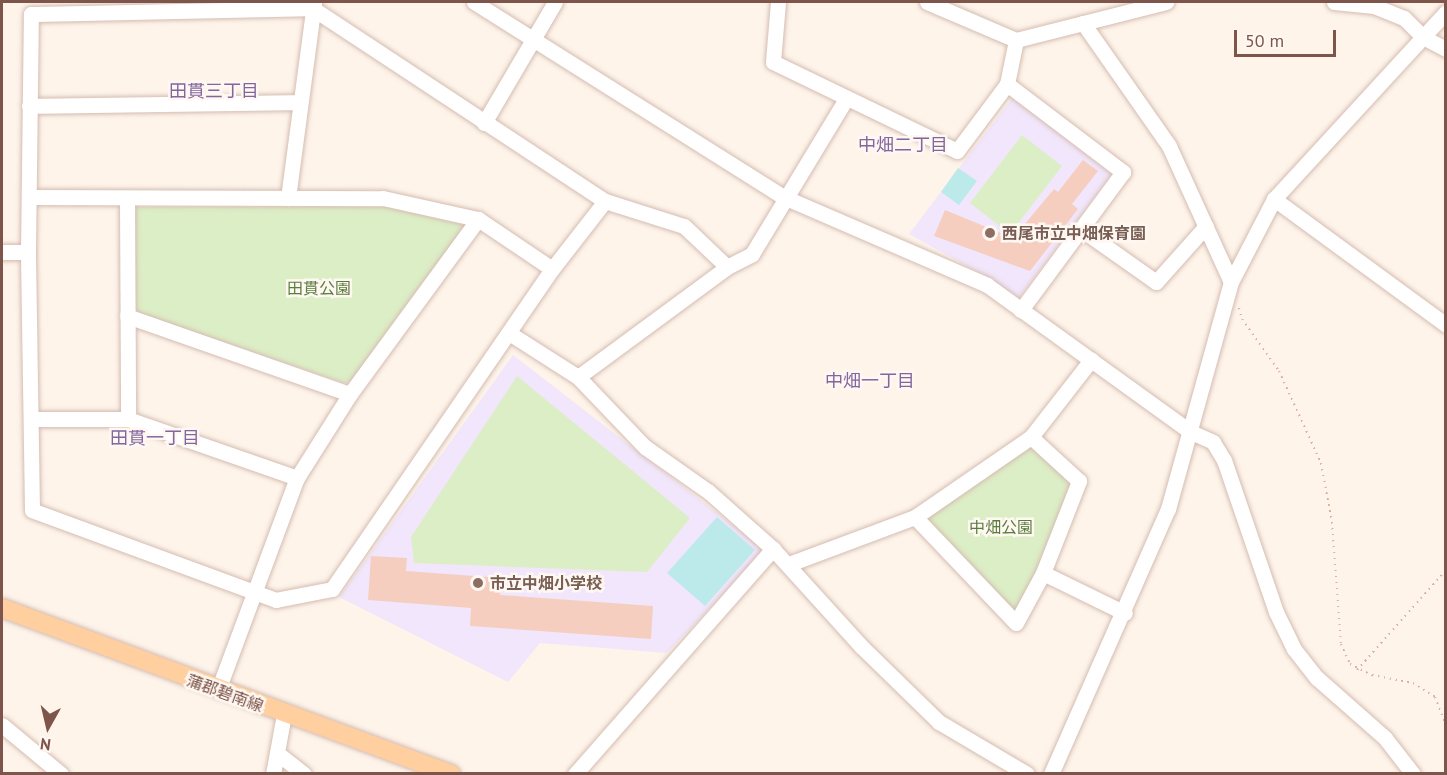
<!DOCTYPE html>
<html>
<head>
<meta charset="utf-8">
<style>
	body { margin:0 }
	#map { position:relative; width:1447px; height:775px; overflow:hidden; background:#fef4ea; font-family:"PT Sans","Noto Sans JP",sans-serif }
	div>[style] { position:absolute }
	.education>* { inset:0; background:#f1e6fb }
	.green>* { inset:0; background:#dceec6 }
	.water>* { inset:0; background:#bceaeb }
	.building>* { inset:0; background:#f6cebf }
	.path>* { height:2px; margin-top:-1px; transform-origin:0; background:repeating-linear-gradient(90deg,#dcb0a1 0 1.5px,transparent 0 6px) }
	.roads { filter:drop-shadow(0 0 2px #d5bcb1) drop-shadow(0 0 2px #d5bcb1) }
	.minor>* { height:15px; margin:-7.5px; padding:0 7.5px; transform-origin:7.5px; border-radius:7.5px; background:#fff }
	.major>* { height:18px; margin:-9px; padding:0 9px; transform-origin:9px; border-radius:9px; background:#ffcfa0 }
	.dots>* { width:16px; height:16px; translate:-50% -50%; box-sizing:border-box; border:3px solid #fff8f2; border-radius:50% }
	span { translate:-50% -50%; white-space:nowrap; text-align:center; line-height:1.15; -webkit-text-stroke:5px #fff8f2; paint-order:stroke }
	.education-label { font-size:16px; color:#785e54; font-weight:700 }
	.left { translate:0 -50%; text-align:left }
	.park-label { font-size:16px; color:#597d3d }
	.street-label { font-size:16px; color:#7d554a }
	.neighbourhood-label { font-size:18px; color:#84669f }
	.frame { position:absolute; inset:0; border:3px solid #7d554a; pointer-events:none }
	.north { position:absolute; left:18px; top:697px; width:60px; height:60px; -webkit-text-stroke:4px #fff8f2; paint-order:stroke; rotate:188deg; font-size:16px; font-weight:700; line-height:24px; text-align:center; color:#7d554a }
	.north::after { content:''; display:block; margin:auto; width:21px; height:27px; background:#7d554a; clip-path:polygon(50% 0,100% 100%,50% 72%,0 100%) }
	.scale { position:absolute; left:1234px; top:30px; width:102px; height:27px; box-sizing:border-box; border:3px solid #7d554a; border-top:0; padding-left:8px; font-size:18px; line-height:21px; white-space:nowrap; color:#7d554a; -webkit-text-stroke:4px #fff8f2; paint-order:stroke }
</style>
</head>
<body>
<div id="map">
	<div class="education">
		<i style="clip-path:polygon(1013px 97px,1112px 174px,1018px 299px,994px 281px,909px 234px)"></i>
		<i style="clip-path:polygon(513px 355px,765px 550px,667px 653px,540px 643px,508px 682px,339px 597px)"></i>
	</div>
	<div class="green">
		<i style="clip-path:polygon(1022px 135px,1062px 166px,1010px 234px,970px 203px)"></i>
		<i style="clip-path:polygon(381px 206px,465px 225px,353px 381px,344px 383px,138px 313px,133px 304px,136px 207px)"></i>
		<i style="clip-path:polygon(517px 376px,690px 518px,647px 572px,414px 563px,411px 537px)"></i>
		<i style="clip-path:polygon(1030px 446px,1071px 483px,1037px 570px,1015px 612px,926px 519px)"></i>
	</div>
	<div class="water">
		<i style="clip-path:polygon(958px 168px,977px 181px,959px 205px,941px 192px)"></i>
		<i style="clip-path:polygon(717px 517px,755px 550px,705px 606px,667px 573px)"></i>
	</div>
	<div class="building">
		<i style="clip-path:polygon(1083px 160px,1098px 171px,1072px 204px,1078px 209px,1030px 271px,934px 236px,945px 210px,1013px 238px,1054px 189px,1058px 192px)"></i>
		<i style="clip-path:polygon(371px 556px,407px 558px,406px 571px,502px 578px,500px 595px,653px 606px,651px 639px,470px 626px,471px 608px,368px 600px)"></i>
	</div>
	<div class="path">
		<i style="left:1239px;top:308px;width:11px;rotate:75deg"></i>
		<i style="left:1242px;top:319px;width:64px;rotate:54.6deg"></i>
		<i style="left:1279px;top:371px;width:101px;rotate:65.5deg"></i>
		<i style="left:1321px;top:463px;width:60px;rotate:79.4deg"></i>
		<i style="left:1332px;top:522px;width:122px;rotate:85.8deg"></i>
		<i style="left:1341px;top:644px;width:22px;rotate:66deg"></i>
		<i style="left:1350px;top:664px;width:25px;rotate:27deg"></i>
		<i style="left:1372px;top:675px;width:42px;rotate:11deg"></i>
		<i style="left:1413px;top:683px;width:26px;rotate:32deg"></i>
		<i style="left:1435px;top:697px;width:30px;rotate:69deg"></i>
		<i style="left:1357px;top:670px;width:134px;rotate:-48.3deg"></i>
	</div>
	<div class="roads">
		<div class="minor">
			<i style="left:474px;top:2px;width:366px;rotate:32.2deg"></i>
			<i style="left:784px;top:197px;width:221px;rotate:23.4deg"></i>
			<i style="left:987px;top:285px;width:251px;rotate:35.8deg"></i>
			<i style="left:1191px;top:432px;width:24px;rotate:24deg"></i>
			<i style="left:1213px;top:442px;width:21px;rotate:59deg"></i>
			<i style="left:1224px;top:460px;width:161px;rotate:71.1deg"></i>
			<i style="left:1276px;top:612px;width:41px;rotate:64.1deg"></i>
			<i style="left:1294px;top:649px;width:37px;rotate:52deg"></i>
			<i style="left:1317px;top:678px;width:91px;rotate:41.4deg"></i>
			<i style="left:1385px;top:738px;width:46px;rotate:52.1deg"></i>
			<i style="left:778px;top:2px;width:60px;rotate:94.8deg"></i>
			<i style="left:773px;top:62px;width:204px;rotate:25.8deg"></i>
			<i style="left:957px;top:151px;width:84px;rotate:-53.3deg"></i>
			<i style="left:1007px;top:84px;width:45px;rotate:-78.4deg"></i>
			<i style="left:927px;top:2px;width:97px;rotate:23.1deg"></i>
			<i style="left:1016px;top:40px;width:155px;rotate:-14.2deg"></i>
			<i style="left:1334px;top:2px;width:40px;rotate:5.7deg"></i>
			<i style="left:1374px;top:6px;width:32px;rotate:22deg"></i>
			<i style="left:1404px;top:18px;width:27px;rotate:45deg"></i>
			<i style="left:1423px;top:37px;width:26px;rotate:28deg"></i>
			<i style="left:1083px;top:23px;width:150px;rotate:55deg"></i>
			<i style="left:1169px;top:146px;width:149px;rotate:65.5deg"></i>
			<i style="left:1007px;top:84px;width:146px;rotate:37.2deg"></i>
			<i style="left:1123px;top:172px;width:172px;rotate:126.5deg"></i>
			<i style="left:29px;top:106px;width:271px;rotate:-0.8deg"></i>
			<i style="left:484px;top:123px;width:140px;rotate:-59.6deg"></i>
			<i style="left:30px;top:197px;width:353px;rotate:0.2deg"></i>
			<i style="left:383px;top:198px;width:97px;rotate:12.5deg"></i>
			<i style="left:478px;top:219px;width:89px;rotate:34deg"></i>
			<i style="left:288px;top:198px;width:198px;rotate:-82.4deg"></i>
			<i style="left:1274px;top:199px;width:213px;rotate:36.2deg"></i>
			<i style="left:127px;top:200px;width:219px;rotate:89.7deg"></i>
			<i style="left:605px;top:201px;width:86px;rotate:127.9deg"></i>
			<i style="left:552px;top:269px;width:388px;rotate:124.5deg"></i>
			<i style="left:332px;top:589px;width:57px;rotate:168.9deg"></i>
			<i style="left:276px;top:600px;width:260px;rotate:-159.8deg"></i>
			<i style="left:32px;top:510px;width:258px;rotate:-90.9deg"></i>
			<i style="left:28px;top:252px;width:238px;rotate:-89.3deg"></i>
			<i style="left:31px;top:14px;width:281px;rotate:-1.2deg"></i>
			<i style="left:312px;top:8px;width:351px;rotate:33.4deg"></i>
			<i style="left:605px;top:201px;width:83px;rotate:17.6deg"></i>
			<i style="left:684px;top:226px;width:59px;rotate:43.6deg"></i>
			<i style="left:1081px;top:229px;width:92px;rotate:35.2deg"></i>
			<i style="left:1156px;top:282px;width:75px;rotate:-48.2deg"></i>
			<i style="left:2px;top:252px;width:26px"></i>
			<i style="left:127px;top:316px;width:236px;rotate:19.3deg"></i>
			<i style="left:509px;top:333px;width:82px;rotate:32.5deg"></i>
			<i style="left:578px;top:377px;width:97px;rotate:46.3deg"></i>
			<i style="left:645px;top:447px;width:78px;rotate:35.1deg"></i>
			<i style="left:709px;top:492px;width:86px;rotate:41.7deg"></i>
			<i style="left:773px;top:549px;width:131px;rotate:47.8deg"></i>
			<i style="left:861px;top:646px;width:109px;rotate:44.3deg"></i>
			<i style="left:939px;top:722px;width:102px;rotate:30.6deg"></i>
			<i style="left:578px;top:377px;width:185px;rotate:-36.4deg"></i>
			<i style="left:727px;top:267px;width:28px;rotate:-27deg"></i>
			<i style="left:752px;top:254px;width:181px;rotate:-58.8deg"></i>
			<i style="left:31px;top:419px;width:97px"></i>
			<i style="left:128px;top:419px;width:179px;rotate:19.2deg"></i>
			<i style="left:915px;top:517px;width:146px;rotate:46.4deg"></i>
			<i style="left:1016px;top:623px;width:57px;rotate:-61.6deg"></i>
			<i style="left:1043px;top:573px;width:99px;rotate:-68.6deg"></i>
			<i style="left:1079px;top:481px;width:65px;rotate:-137.5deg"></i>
			<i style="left:789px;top:564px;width:134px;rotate:-20.5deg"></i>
			<i style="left:915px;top:517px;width:141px;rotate:-34.6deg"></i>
			<i style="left:1031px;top:437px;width:98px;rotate:-52.1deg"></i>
			<i style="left:1043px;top:573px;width:91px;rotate:26deg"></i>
			<i style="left:218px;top:690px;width:226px;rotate:-69.6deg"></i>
			<i style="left:297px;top:478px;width:99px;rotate:-57.8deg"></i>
			<i style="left:350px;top:394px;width:217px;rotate:-53.8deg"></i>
			<i style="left:2px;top:725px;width:77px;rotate:39.7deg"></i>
			<i style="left:277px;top:753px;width:34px;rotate:38deg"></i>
			<i style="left:273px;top:774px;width:61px;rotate:-79.6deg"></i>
			<i style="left:575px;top:774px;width:300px;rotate:-48.7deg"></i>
			<i style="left:1051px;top:774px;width:290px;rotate:-66.2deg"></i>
			<i style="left:1168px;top:509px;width:236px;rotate:-74.5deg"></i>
			<i style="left:1231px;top:282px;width:93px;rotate:-62.6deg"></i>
			<i style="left:1274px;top:199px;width:254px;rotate:-47.4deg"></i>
		</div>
		<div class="major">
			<i style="left:2px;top:608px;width:479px;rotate:20.3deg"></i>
		</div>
	</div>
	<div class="dots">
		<i style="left:990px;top:233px;background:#8d6e63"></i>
		<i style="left:478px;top:583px;background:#8d6e63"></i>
	</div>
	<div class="education-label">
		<span class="left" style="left:1002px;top:233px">西尾市立中畑保育園</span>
		<span class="left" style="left:490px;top:583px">市立中畑小学校</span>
	</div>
	<div class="park-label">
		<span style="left:319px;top:288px">田貫公園</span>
		<span style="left:1001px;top:527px">中畑公園</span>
	</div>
	<div class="street-label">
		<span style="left:225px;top:693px;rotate:20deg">蒲郡碧南線</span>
	</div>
	<div class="neighbourhood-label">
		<span style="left:214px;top:91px">田貫三丁目</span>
		<span style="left:903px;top:145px">中畑二丁目</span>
		<span style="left:870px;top:381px">中畑一丁目</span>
		<span style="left:155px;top:438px">田貫一丁目</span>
	</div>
	<div class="frame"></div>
	<div class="north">N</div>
	<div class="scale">50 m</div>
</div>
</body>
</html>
